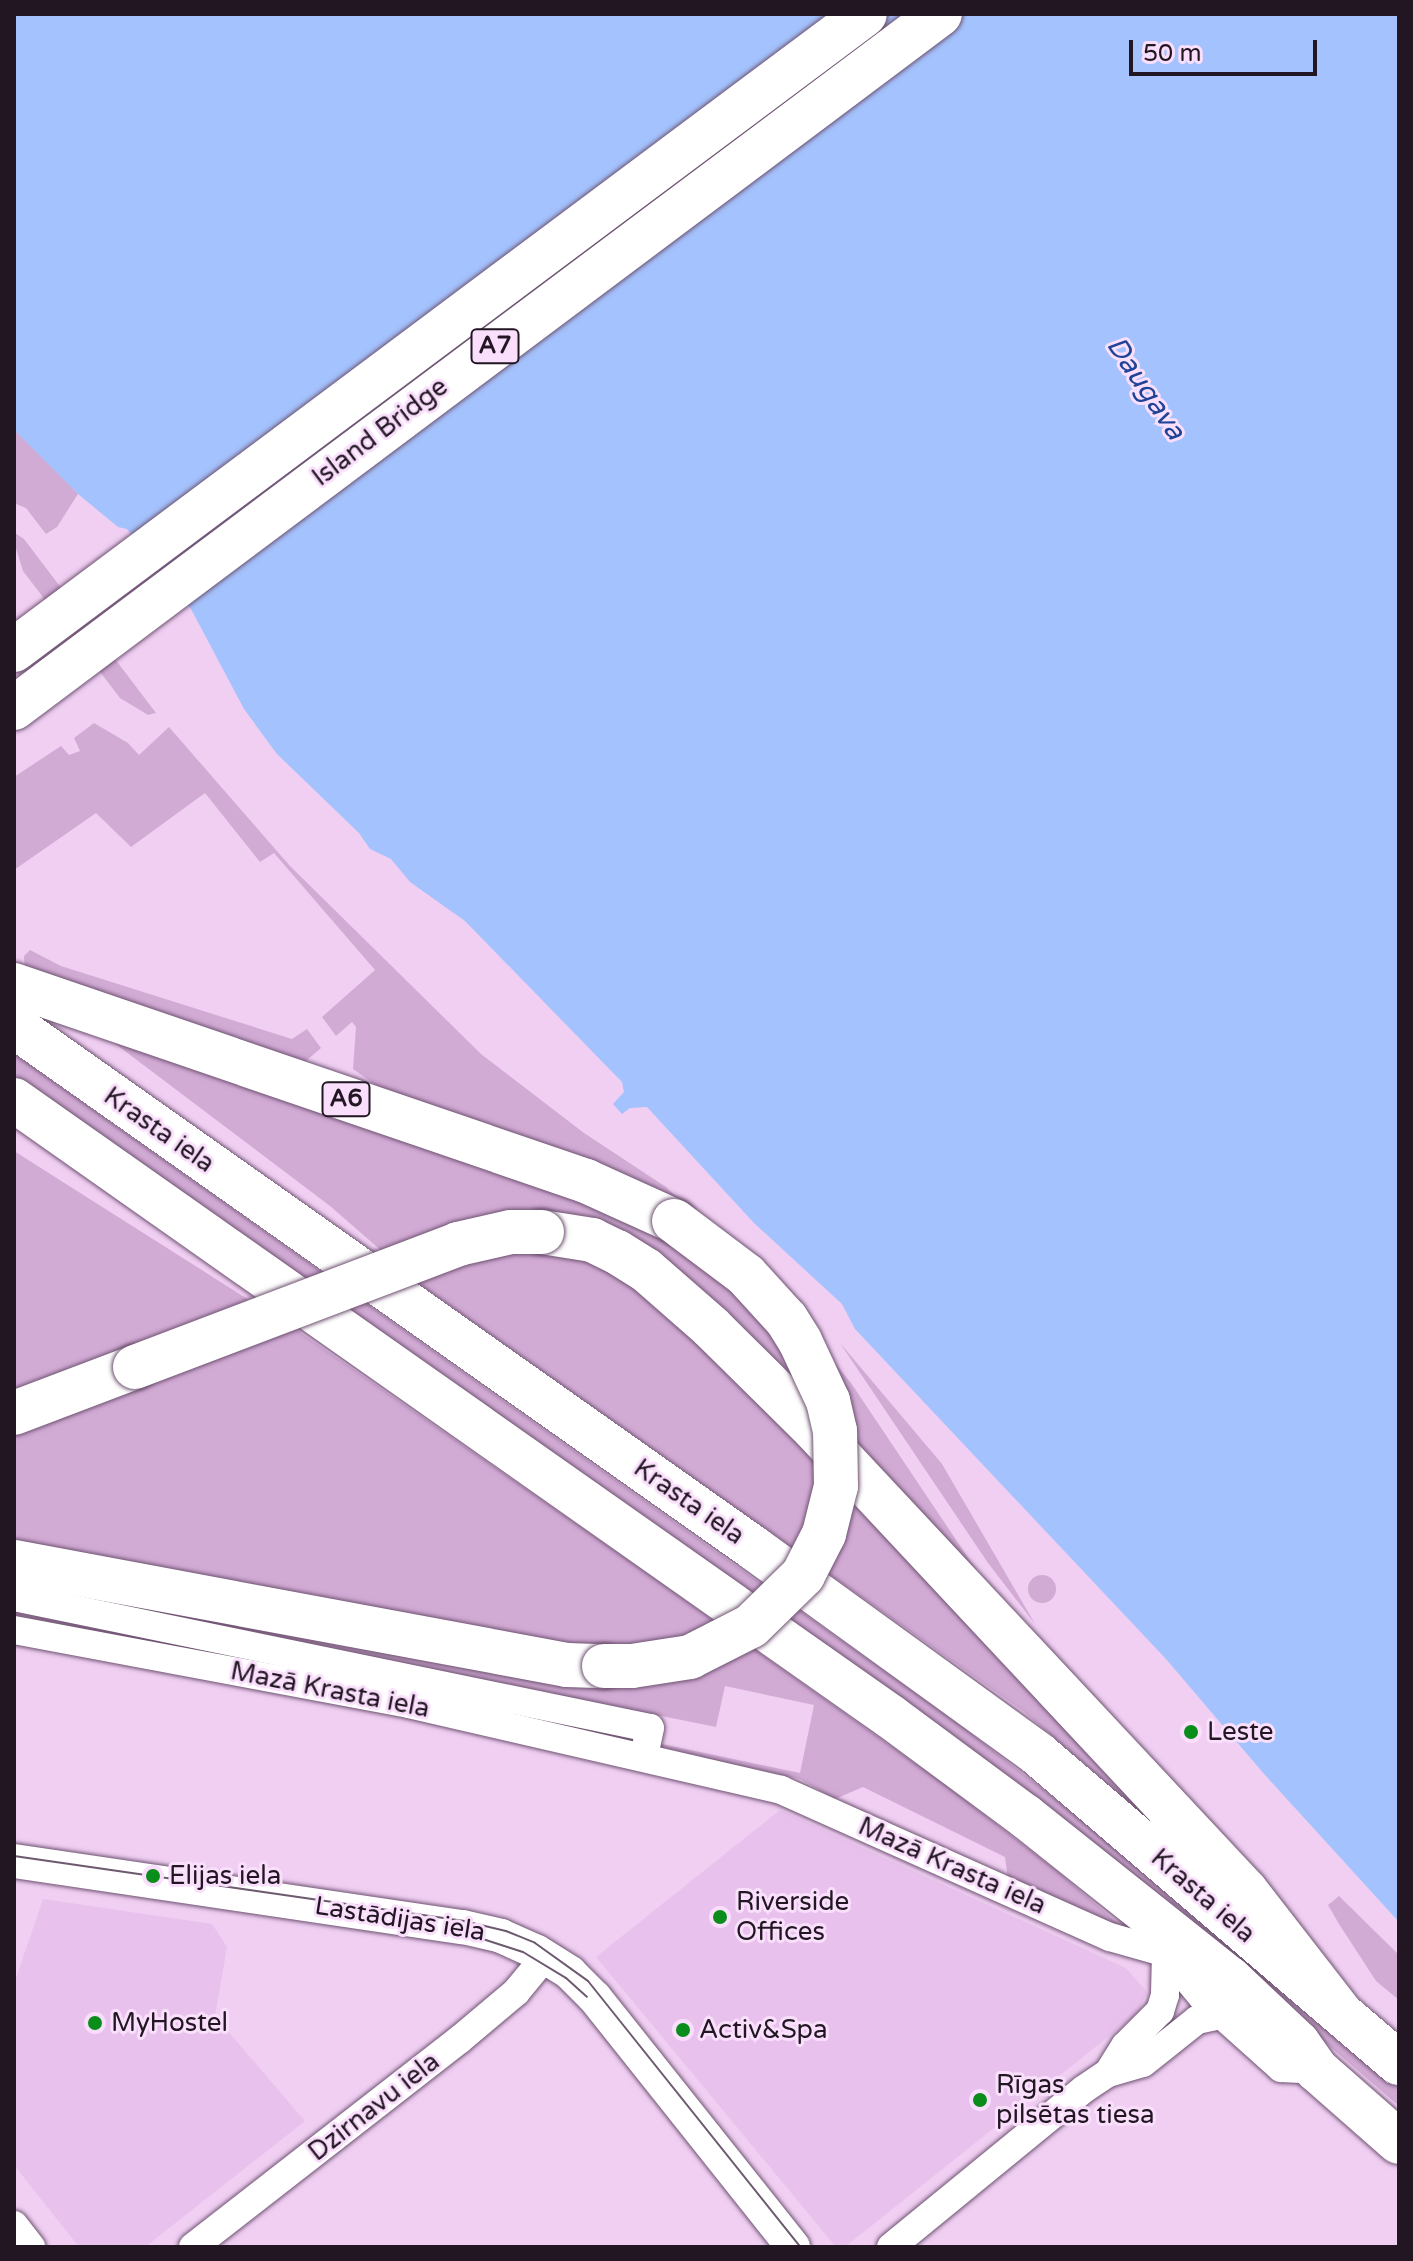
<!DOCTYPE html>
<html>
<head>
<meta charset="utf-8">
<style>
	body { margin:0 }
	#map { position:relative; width:1413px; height:2261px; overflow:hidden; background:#f0cff3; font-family:"Varela Round",sans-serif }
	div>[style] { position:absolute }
	.built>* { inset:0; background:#e8c2ec }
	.green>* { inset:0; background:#d2abd5 }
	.round { border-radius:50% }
	.water>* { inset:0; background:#a4c2fd }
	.roads { filter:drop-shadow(0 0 2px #6e5271) drop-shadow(0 0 2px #6e5271) }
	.minor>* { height:28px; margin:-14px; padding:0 14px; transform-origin:14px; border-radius:14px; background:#fff }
	.tertiary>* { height:34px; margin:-17px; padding:0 17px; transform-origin:17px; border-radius:17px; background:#fff }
	.primary>* { height:44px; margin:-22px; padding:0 22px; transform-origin:22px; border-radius:22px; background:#fff }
	.trunk>* { height:44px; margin:-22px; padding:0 22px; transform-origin:22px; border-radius:22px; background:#fff }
	.tram>* { height:2px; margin:-1px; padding:0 1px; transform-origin:1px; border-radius:1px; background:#6d5a6f }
	.bridges { filter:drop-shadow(0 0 2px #6e5271) drop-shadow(0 0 2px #6e5271) }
	.trunk-bridge>* { height:44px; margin:-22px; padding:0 22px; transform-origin:22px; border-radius:22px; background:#fff }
	.dots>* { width:22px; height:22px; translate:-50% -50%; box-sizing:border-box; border:4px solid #fadffc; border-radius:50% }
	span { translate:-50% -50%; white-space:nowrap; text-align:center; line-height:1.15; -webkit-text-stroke:6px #fadffc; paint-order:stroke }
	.shield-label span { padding:2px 6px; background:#fadffc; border:2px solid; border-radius:6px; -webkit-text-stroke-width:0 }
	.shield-label { font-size:24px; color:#211622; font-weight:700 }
	.street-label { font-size:26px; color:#211622 }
	.poi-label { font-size:26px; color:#211622 }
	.left { translate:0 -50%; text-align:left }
	.water-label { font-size:28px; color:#1f4396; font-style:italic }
	.frame { position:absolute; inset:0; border:16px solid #211622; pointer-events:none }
	.scale { position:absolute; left:1129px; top:40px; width:188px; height:36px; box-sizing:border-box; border:4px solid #211622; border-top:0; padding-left:10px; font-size:24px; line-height:28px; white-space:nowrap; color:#211622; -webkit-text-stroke:6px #fadffc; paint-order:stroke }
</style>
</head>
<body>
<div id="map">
	<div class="built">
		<i style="clip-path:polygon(780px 1810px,1126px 1968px,1147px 1992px,1138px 2013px,845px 2247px,836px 2247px,596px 1957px)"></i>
		<i style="clip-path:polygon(43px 1899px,212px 1924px,227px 1947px,215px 2016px,305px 2121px,145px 2247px,79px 2247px,14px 2165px,14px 1984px)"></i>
	</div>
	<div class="green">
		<i style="clip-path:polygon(14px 424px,78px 494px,57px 527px,46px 534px,26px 508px,14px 503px)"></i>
		<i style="clip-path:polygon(15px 533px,24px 539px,156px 713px,148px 715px,120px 698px,23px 571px,14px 542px)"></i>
		<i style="clip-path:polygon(94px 723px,128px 743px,139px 755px,169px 727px,290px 866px,481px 1054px,584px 1133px,666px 1187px,797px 1316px,851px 1383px,983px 1580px,769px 1364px,588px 1256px,670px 1309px,809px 1444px,1180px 1846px,1023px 1711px,422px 1286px,330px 1206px,109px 1039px,410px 1109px,353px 1069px,356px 1027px,352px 1022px,336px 1036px,322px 1017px,375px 970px,274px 853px,260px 862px,205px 793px,131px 847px,96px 813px,14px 870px,14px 777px,61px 746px,69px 755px,80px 751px,74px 738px)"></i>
		<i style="clip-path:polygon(30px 950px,61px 966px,292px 1039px,307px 1029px,321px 1048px,300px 1066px,25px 971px,24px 956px)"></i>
		<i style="clip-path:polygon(14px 1054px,952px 1719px,1076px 1815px,1399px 2088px,1399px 2106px,1167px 1906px,514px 1427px,14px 1075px)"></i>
		<i style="clip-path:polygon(14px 1151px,298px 1331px,627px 1559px,950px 1788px,1058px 1872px,1127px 1931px,1008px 1879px,1005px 1857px,863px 1787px,835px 1799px,800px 1779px,659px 1748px,662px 1744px,800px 1773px,814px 1705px,725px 1686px,716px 1727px,14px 1585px,548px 1646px,14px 1547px)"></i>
		<i style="clip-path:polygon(840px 1343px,942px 1464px,1035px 1624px,988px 1563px)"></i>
		<i class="round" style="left:1028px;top:1575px;width:28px;height:28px"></i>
		<i style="clip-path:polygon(14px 1610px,346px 1680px,14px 1616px)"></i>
		<i style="clip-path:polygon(1339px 1896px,1399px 1955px,1399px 2000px,1376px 1981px,1339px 1924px,1328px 1905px)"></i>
	</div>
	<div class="water">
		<i style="clip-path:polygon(14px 14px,1399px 14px,1399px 1922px,1265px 1775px,1166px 1659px,855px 1329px,842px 1304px,754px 1223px,647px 1107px,630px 1108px,622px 1114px,613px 1104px,624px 1092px,622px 1082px,465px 921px,410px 882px,391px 859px,370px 849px,359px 833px,277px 754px,244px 709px,191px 609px,127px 529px,118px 527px,78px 494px,14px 430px)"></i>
	</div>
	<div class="roads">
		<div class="minor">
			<i style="left:14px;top:1597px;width:649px;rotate:11.64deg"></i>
			<i style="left:650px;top:1728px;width:30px;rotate:102deg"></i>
			<i style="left:14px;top:1630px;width:402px;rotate:10.6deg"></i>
			<i style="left:409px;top:1704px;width:382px;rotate:13deg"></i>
			<i style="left:781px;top:1790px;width:360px;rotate:24.1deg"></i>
			<i style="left:1110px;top:1937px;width:58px;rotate:15.9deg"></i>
			<i style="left:1166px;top:1953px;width:42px;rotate:91.4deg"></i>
			<i style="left:1165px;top:1995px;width:17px;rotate:107deg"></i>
			<i style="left:1160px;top:2011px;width:49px;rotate:135deg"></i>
			<i style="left:1125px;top:2046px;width:32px;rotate:122deg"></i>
			<i style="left:1163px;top:1950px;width:62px;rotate:50.2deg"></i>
			<i style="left:1203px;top:1998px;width:105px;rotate:41.9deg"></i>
			<i style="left:1281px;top:2068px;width:36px;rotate:3deg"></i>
			<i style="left:14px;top:2225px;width:28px;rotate:52deg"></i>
			<i style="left:193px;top:2247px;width:337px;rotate:-37.9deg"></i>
			<i style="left:459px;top:2040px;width:75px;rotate:-40.1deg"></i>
			<i style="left:516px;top:1992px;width:45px;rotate:-50.4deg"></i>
			<i style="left:891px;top:2247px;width:249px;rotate:-39.3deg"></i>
			<i style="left:1084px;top:2089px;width:29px;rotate:-34deg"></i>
			<i style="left:1108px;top:2073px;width:36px;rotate:-16deg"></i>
			<i style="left:1143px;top:2063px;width:69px;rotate:-38.5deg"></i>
			<i style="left:1197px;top:2020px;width:25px;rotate:-12deg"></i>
		</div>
		<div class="tertiary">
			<i style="left:14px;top:1861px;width:454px;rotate:8.4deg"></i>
			<i style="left:463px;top:1927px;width:39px;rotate:13deg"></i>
			<i style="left:501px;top:1936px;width:39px;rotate:24deg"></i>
			<i style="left:537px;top:1952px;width:39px;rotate:32deg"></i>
			<i style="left:570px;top:1973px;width:35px;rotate:45deg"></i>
			<i style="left:595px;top:1998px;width:318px;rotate:51.5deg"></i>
		</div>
		<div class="primary">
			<i style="left:14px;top:1026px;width:907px;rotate:35.21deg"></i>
			<i style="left:755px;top:1549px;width:349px;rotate:35.9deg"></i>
			<i style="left:1038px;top:1754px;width:475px;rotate:40.6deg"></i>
			<i style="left:14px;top:1100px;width:1072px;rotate:35.13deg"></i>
			<i style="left:891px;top:1717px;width:167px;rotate:36.5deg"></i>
			<i style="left:1025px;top:1816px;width:260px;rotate:38.5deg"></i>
			<i style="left:1229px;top:1978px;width:95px;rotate:43.3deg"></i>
			<i style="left:1298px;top:2043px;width:33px;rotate:55deg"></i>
			<i style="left:1317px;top:2070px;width:109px;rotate:41.3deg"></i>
		</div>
		<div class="trunk">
			<i style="left:14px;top:650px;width:1062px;rotate:-36.77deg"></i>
			<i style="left:14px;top:708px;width:1157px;rotate:-36.85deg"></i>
			<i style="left:14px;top:985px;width:605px;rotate:18.91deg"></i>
			<i style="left:586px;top:1181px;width:97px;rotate:24.4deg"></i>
			<i style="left:542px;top:1232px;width:51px;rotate:9.1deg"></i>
			<i style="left:592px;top:1240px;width:28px;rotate:26deg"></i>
			<i style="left:617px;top:1252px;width:34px;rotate:32deg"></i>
			<i style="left:646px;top:1270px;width:86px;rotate:41.2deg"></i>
			<i style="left:711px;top:1327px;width:146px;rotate:44.7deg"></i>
			<i style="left:815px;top:1430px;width:631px;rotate:46.93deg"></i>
			<i style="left:1246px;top:1891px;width:152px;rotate:52.2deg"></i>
			<i style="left:14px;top:1413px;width:129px;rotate:-20.8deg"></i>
			<i style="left:14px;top:1562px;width:563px;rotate:10.55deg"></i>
			<i style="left:567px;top:1665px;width:37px;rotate:2deg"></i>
		</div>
	</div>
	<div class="tram">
		<i style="left:14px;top:1856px;width:455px;rotate:8.2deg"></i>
		<i style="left:464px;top:1921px;width:43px;rotate:13.4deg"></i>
		<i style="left:506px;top:1931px;width:31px;rotate:22deg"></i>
		<i style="left:535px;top:1943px;width:65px;rotate:35.6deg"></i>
		<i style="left:588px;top:1981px;width:340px;rotate:51.4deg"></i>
		<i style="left:461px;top:1932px;width:65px;rotate:17.9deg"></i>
		<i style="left:523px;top:1952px;width:50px;rotate:31.2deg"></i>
		<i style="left:566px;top:1978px;width:28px;rotate:42deg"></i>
	</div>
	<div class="bridges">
		<div class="trunk-bridge">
			<i style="left:135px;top:1367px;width:346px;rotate:-20.8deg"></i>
			<i style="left:458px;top:1244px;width:54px;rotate:-12.8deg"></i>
			<i style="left:511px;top:1232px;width:31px"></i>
			<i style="left:604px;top:1666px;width:28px"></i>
			<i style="left:632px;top:1666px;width:59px;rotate:-8.8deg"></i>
			<i style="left:690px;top:1657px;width:68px;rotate:-26.9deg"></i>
			<i style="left:751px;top:1626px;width:73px;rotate:-44.4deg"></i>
			<i style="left:803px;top:1575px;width:46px;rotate:-62.9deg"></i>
			<i style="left:824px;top:1534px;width:49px;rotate:-76deg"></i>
			<i style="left:836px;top:1486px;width:55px;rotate:-91deg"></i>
			<i style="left:835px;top:1431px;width:31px;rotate:-103deg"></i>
			<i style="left:828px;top:1401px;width:66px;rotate:-115deg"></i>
			<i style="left:800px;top:1341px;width:26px;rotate:-122deg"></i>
			<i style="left:786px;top:1319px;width:59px;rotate:-132.3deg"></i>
			<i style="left:746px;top:1275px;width:90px;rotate:-143.1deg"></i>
		</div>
	</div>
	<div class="dots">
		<i style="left:1191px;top:1732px;background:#0b8d1b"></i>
		<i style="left:153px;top:1876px;background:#0b8d1b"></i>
		<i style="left:720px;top:1917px;background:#0b8d1b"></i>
		<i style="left:95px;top:2023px;background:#0b8d1b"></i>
		<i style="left:683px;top:2030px;background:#0b8d1b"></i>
		<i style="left:980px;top:2100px;background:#0b8d1b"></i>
	</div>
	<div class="shield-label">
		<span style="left:495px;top:346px">A7</span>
		<span style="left:346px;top:1099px">A6</span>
	</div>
	<div class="street-label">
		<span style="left:380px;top:432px;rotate:-37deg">Island Bridge</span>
		<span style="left:159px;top:1130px;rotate:35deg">Krasta iela</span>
		<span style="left:689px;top:1502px;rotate:35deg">Krasta iela</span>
		<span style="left:330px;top:1690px;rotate:11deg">Mazā Krasta iela</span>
		<span style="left:952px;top:1866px;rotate:24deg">Mazā Krasta iela</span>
		<span style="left:1203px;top:1896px;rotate:41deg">Krasta iela</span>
		<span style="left:400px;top:1919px;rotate:9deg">Lastādijas iela</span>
		<span style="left:374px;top:2107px;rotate:-38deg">Dzirnavu iela</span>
	</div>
	<div class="poi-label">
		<span class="left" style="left:1207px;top:1732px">Leste</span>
		<span class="left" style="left:169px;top:1876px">Elijas iela</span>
		<span class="left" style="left:736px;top:1917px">Riverside<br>Offices</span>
		<span class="left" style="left:111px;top:2023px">MyHostel</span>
		<span class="left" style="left:699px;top:2030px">Activ&amp;Spa</span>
		<span class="left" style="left:996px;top:2100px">Rīgas<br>pilsētas tiesa</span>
	</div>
	<div class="water-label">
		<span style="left:1146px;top:388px;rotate:56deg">Daugava</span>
	</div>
	<div class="frame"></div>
	<div class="scale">50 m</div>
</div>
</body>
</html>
